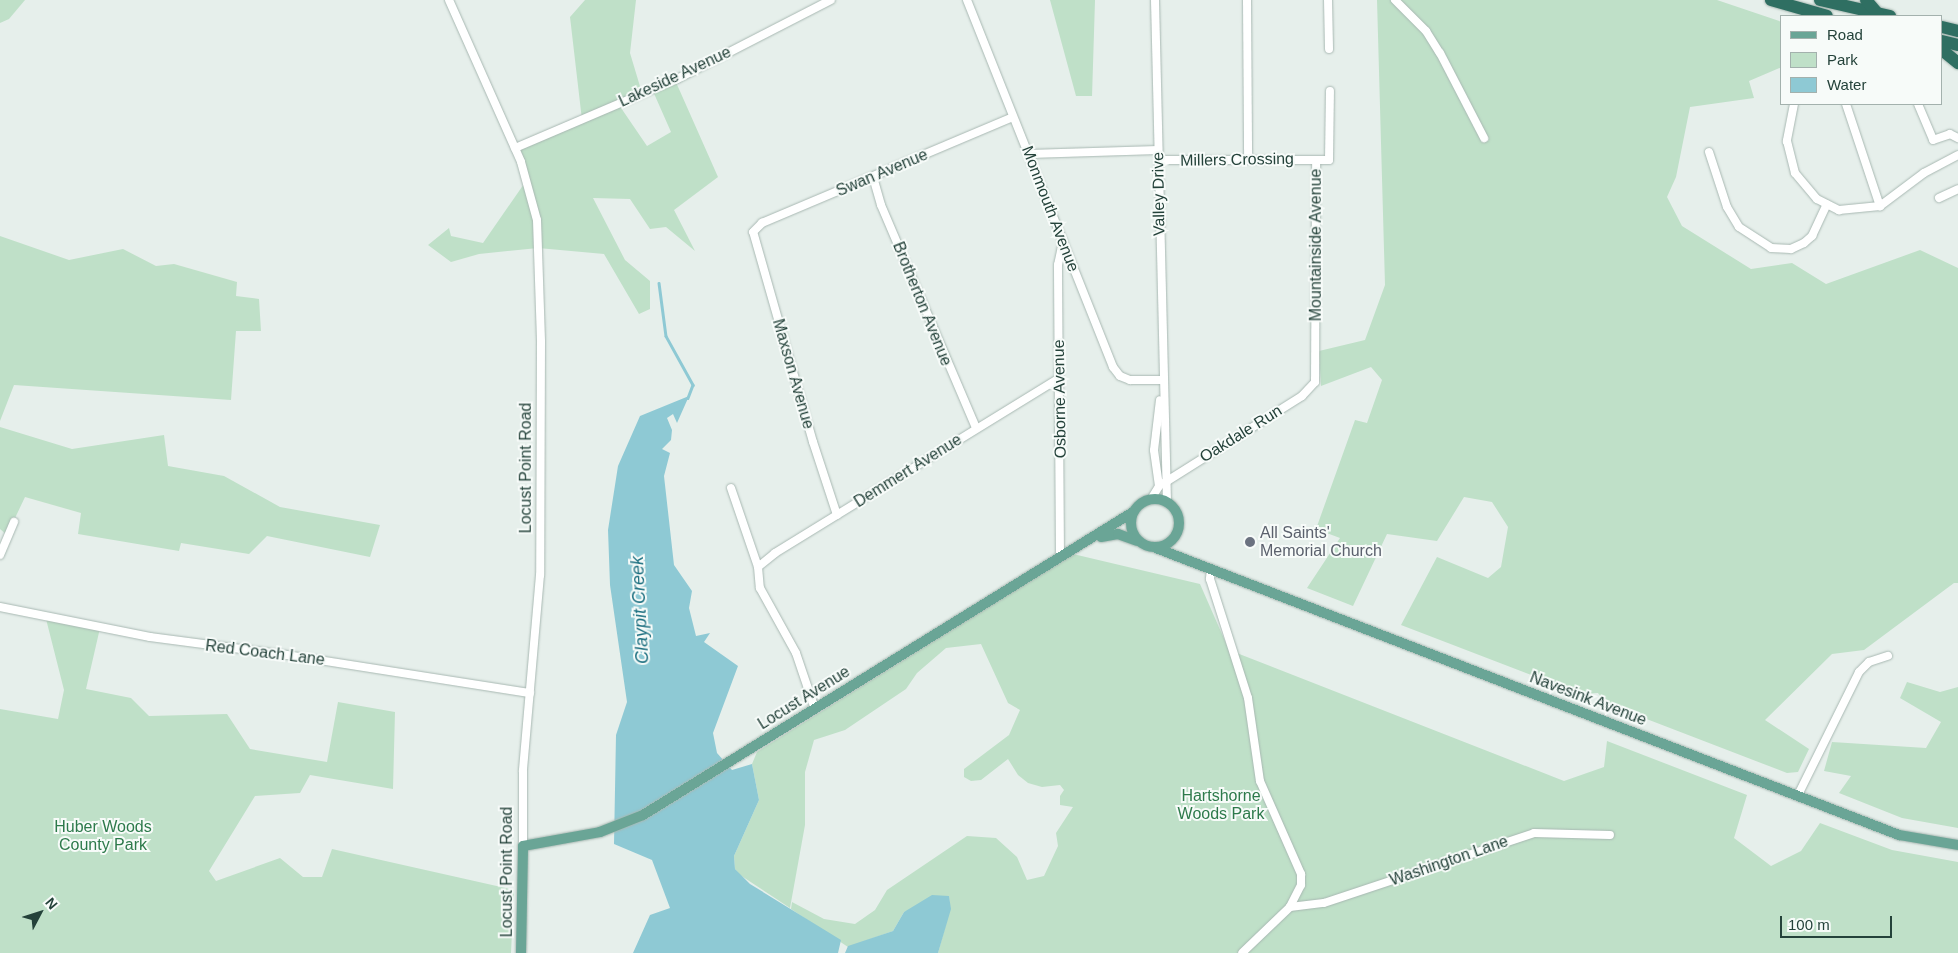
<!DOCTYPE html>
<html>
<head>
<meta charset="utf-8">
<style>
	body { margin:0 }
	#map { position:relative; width:1958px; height:953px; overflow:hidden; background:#e6efeb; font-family:Helvetica,sans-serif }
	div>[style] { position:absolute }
	.green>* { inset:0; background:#bfe0c8 }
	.water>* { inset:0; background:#8ec9d4 }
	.stream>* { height:2.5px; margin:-1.25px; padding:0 1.25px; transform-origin:1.25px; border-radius:1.25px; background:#8ec9d4 }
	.roads { filter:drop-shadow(0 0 1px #a8b8b2) drop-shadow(0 0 1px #a8b8b2) }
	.minor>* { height:8px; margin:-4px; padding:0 4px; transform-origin:4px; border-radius:4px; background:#fff }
	.major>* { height:10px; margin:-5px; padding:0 5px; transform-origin:5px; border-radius:5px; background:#6aa596 }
	.major>.ring { margin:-5px; padding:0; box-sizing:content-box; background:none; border:10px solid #6aa596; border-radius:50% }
	.highway>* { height:12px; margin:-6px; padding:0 6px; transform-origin:6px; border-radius:6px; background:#2f6f62 }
	.dots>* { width:14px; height:14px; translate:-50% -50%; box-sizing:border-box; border:2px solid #f7fbf9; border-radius:50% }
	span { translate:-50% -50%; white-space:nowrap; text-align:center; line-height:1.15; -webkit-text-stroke:4px #f7fbf9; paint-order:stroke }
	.street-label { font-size:16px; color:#24423a }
	.worship-label { font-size:16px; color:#5b616d }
	.left { translate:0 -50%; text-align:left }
	.park-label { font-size:16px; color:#2d7a4b }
	.water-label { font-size:18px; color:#1c6f80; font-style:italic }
	.legend { position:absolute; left:1780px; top:15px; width:162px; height:90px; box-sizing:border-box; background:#f7fbf9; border:1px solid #a3b1ad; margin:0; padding:6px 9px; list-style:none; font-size:15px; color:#24423a }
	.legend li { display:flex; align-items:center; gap:10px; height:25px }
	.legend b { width:25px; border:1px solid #a3b1ad }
	.north { position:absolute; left:15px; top:888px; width:50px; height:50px; -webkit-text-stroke:4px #f7fbf9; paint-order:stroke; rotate:50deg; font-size:14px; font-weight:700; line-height:20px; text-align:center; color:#24423a }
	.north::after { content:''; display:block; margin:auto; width:18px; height:22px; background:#24423a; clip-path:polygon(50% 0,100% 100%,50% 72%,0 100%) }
	.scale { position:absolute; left:1780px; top:916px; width:112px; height:22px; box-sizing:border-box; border:2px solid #24423a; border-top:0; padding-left:6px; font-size:15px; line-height:18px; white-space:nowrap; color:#24423a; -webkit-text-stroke:4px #f7fbf9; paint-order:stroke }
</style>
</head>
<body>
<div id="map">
	<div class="green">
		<i style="clip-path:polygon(0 0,25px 0,9px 19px,0 23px)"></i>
		<i style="clip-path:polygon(585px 0,636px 0,630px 53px,642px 93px,617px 102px,647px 146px,671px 132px,652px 89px,675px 80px,718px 177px,674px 210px,695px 251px,666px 227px,650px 229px,630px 199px,593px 198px,625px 260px,650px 281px,650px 309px,639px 314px,604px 254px,538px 248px,479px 254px,451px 262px,428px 245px,449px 228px,451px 236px,483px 243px,526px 181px,516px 149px,582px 120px,570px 17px)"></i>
		<i style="clip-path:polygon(1050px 0,1095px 0,1092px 96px,1076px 96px)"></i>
		<i style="clip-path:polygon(1377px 0,1717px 0,1782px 22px,1782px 67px,1749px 81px,1754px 98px,1690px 107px,1676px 177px,1667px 197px,1682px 226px,1751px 269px,1792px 263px,1826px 284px,1920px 250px,1958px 268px,1958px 583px,1954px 583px,1864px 650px,1832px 654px,1765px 720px,1809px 749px,1798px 772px,1787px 773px,1605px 703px,1598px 693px,1581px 694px,1401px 625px,1437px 557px,1488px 578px,1501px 567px,1508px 527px,1492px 502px,1464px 497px,1437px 541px,1387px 534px,1353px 606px,1307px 588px,1340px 538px,1316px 529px,1355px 420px,1367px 423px,1382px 380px,1371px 367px,1321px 386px,1319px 351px,1365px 340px,1385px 285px)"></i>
		<i style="clip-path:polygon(0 236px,69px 260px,123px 249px,156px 266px,174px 264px,237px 282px,236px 296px,259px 299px,261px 331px,236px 331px,231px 400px,14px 385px,0 421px)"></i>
		<i style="clip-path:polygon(0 427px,72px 449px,164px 435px,168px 466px,224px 476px,280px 507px,380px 525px,370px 557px,267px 536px,249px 554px,181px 543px,179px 551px,78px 534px,81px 513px,25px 497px,7px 535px,0 529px)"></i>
		<i style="clip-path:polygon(1073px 554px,1200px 584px,1229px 650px,1564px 781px,1604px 767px,1607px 741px,1747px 795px,1734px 838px,1771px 866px,1801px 851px,1820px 823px,1892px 850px,1958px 862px,1958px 953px,938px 953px,950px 909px,949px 896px,904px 912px,893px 931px,848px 947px,791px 909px,792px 902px,824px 919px,855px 924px,875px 910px,887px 890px,967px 836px,996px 838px,1017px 857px,1027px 880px,1044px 876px,1058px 846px,1056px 833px,1073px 807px,1060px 805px,1060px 796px,1064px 790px,1060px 785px,1042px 787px,1028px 783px,1018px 775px,1008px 759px,981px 780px,971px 781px,964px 777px,964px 769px,1009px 735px,1020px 710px,1008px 703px,981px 644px,946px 648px,917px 673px,906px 689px,845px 730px,814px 740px,805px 772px,805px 825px,790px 908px,740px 875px,735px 869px,734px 856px,759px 800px,752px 764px,757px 752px)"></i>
		<i style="clip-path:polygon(45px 615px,100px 628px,86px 689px,131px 698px,149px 716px,227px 714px,250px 749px,327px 762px,338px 702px,395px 712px,393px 789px,310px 775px,300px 793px,255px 796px,209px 871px,216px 881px,280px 858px,303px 877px,322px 877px,332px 849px,514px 890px,511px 953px,0 953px,0 709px,58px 719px,64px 690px)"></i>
		<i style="clip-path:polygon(1907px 682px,1940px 692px,1958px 687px,1958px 828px,1902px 818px,1839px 793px,1851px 776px,1824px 771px,1832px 742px,1926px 748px,1941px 722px,1900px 698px)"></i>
	</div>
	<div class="water">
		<i style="clip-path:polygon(689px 396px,677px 423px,673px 414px,667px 418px,672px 430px,671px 440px,662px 449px,670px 453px,664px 476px,674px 565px,692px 591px,689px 608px,696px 636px,710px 633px,704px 642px,738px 666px,713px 733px,717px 753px,732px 770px,752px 764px,759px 800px,734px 856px,735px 869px,750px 884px,841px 940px,838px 953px,633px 953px,650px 915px,670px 908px,652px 860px,614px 844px,616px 735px,627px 702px,610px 585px,608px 530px,618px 466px,640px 416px)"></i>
		<i style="clip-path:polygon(932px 895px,949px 896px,951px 909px,938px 953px,845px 953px,848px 946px,893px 931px,904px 912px)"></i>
	</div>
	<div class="stream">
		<i style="left:659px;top:283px;width:53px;rotate:82.5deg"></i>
		<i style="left:666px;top:336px;width:56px;rotate:61.1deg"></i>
		<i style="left:693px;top:385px;width:14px;rotate:111deg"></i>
	</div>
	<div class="roads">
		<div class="minor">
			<i style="left:449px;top:0;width:177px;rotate:66deg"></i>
			<i style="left:521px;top:162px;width:60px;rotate:74.6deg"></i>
			<i style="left:537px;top:220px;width:122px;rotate:88.1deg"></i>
			<i style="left:541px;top:342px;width:233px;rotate:90.2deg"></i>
			<i style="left:540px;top:575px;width:197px;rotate:95deg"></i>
			<i style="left:523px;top:771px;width:75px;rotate:90deg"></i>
			<i style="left:967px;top:0;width:395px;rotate:68.3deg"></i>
			<i style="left:1113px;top:367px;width:11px;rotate:52deg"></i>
			<i style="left:1120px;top:376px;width:11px;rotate:22deg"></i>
			<i style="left:1130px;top:380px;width:32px"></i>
			<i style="left:1155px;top:0;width:502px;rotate:88.63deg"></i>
			<i style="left:1247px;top:0;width:159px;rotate:89.6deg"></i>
			<i style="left:1328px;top:0;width:49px;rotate:88.8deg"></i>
			<i style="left:1395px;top:0;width:44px;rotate:45deg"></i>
			<i style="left:1426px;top:31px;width:26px;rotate:58deg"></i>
			<i style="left:1440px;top:53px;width:96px;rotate:62.6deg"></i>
			<i style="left:1794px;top:104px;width:38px;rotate:101deg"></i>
			<i style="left:1787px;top:141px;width:33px;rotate:76deg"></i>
			<i style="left:1795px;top:173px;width:34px;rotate:50deg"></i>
			<i style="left:1817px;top:199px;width:25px;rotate:27deg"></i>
			<i style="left:1839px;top:210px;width:41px;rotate:-5.6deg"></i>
			<i style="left:1880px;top:206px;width:55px;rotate:-36.9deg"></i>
			<i style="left:1924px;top:173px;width:38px;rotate:-28deg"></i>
			<i style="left:1846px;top:104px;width:108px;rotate:71.6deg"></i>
			<i style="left:1918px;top:104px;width:39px;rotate:67deg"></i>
			<i style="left:1933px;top:140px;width:18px;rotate:-19deg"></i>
			<i style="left:1950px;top:134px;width:9px;rotate:27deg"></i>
			<i style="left:515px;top:148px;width:176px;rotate:-23.1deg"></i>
			<i style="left:677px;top:79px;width:173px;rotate:-27.2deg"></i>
			<i style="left:1709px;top:152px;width:58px;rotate:71.9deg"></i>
			<i style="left:1727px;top:207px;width:23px;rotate:59deg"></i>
			<i style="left:1739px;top:227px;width:38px;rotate:33deg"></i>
			<i style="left:1771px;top:248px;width:20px;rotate:3deg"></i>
			<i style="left:1791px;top:249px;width:14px;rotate:-25deg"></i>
			<i style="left:1804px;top:243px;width:11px;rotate:-41deg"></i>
			<i style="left:1812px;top:236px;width:35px;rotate:-65deg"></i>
			<i style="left:1029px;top:154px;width:129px;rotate:-1.8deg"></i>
			<i style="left:1159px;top:160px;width:170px"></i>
			<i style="left:1329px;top:160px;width:69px;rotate:-89.2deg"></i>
			<i style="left:873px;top:177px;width:29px;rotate:74deg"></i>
			<i style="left:881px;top:205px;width:242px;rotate:66.9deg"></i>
			<i style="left:1939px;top:198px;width:21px;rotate:-25deg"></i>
			<i style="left:1164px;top:483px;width:163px;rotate:-32.2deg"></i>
			<i style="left:1302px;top:396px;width:19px;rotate:-47deg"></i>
			<i style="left:1315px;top:382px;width:222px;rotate:-89.7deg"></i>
			<i style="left:731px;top:488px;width:83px;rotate:71.1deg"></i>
			<i style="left:758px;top:567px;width:21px;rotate:85deg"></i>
			<i style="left:760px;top:588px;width:74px;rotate:61deg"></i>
			<i style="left:796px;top:653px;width:59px;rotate:71.3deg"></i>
			<i style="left:1151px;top:499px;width:15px;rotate:-58deg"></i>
			<i style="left:1159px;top:486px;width:36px;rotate:-98deg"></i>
			<i style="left:1154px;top:450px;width:50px;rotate:-83.2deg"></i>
			<i style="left:837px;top:515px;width:77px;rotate:-108.2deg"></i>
			<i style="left:813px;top:442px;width:218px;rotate:-105.9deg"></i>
			<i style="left:753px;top:232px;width:13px;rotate:-45deg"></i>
			<i style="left:762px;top:223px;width:272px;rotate:-22.9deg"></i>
			<i style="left:0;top:555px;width:36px;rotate:-67deg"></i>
			<i style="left:1060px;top:557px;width:292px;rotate:-90.4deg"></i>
			<i style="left:1058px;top:265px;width:24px;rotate:-78deg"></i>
			<i style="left:758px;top:567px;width:22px;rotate:-39deg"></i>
			<i style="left:775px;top:553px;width:334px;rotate:-31.6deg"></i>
			<i style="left:1211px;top:569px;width:10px;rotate:96deg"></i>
			<i style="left:1210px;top:579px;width:125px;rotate:72.3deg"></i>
			<i style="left:1248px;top:698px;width:84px;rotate:81.8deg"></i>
			<i style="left:1260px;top:781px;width:102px;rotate:66.2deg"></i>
			<i style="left:1301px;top:874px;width:11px;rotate:90deg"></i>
			<i style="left:1301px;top:885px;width:25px;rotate:117deg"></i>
			<i style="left:1290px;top:907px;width:66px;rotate:136.2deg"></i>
			<i style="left:0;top:607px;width:153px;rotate:11.3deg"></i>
			<i style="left:150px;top:637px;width:138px;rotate:7.5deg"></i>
			<i style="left:287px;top:655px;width:246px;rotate:8.9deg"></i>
			<i style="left:1798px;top:795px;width:137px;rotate:-63.6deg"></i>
			<i style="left:1859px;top:672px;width:14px;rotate:-45deg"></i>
			<i style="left:1869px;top:662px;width:20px;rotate:-18deg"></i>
			<i style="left:1290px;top:907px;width:34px;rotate:-7deg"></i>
			<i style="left:1324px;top:903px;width:221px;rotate:-18.4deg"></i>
			<i style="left:1534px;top:833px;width:76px;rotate:1.5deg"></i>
		</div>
		<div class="major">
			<i class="ring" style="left:1131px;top:499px;width:38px;height:38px"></i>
			<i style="left:1101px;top:537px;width:17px;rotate:-10deg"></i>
			<i style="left:1118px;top:534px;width:20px;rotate:20deg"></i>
			<i style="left:1156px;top:548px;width:797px;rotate:21.12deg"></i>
			<i style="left:1899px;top:835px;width:60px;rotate:9.6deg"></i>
			<i style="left:521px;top:953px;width:107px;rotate:-88.9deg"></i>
			<i style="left:523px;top:846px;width:78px;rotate:-10.3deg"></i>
			<i style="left:600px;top:832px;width:46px;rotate:-21.6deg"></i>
			<i style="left:643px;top:815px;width:576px;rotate:-31.73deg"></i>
		</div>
		<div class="highway">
			<i style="left:1771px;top:0;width:58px;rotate:15.9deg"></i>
			<i style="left:1820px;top:0;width:72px;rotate:12.9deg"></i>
			<i style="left:1866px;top:0;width:18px;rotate:49deg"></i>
			<i style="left:1942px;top:27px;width:16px;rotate:14deg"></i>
			<i style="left:1942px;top:41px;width:16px;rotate:14deg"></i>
			<i style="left:1942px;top:50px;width:21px;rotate:39deg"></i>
		</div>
	</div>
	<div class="dots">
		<i style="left:1250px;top:542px;background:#6b7280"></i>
	</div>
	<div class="street-label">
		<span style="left:675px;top:77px;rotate:-25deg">Lakeside Avenue</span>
		<span style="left:1237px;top:160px;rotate:-1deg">Millers Crossing</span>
		<span style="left:882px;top:173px;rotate:-23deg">Swan Avenue</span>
		<span style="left:1159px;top:194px;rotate:-91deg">Valley Drive</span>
		<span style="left:1050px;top:209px;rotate:69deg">Monmouth Avenue</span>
		<span style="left:1316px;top:245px;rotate:-90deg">Mountainside Avenue</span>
		<span style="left:922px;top:304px;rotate:68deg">Brotherton Avenue</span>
		<span style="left:793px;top:374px;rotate:74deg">Maxson Avenue</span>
		<span style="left:1060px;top:399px;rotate:-91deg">Osborne Avenue</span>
		<span style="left:1241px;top:434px;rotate:-32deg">Oakdale Run</span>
		<span style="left:526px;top:468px;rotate:-90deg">Locust Point Road</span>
		<span style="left:908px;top:471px;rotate:-32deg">Demmert Avenue</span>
		<span style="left:265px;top:653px;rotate:7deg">Red Coach Lane</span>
		<span style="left:804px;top:698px;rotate:-32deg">Locust Avenue</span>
		<span style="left:1588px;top:699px;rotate:21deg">Navesink Avenue</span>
		<span style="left:1449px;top:861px;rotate:-19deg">Washington Lane</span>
		<span style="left:507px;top:872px;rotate:-90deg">Locust Point Road</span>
	</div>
	<div class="worship-label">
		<span class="left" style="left:1260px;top:542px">All Saints'<br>Memorial Church</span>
	</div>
	<div class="park-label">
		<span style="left:1221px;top:805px">Hartshorne<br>Woods Park</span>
		<span style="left:103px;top:836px">Huber Woods<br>County Park</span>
	</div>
	<div class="water-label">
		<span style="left:640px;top:610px;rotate:-93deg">Claypit Creek</span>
	</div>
	<ul class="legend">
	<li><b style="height:6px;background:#6aa596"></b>Road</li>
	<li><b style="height:14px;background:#bfe0c8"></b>Park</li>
	<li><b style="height:14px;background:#8ec9d4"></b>Water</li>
	</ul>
	<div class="north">N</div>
	<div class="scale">100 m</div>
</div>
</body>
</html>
